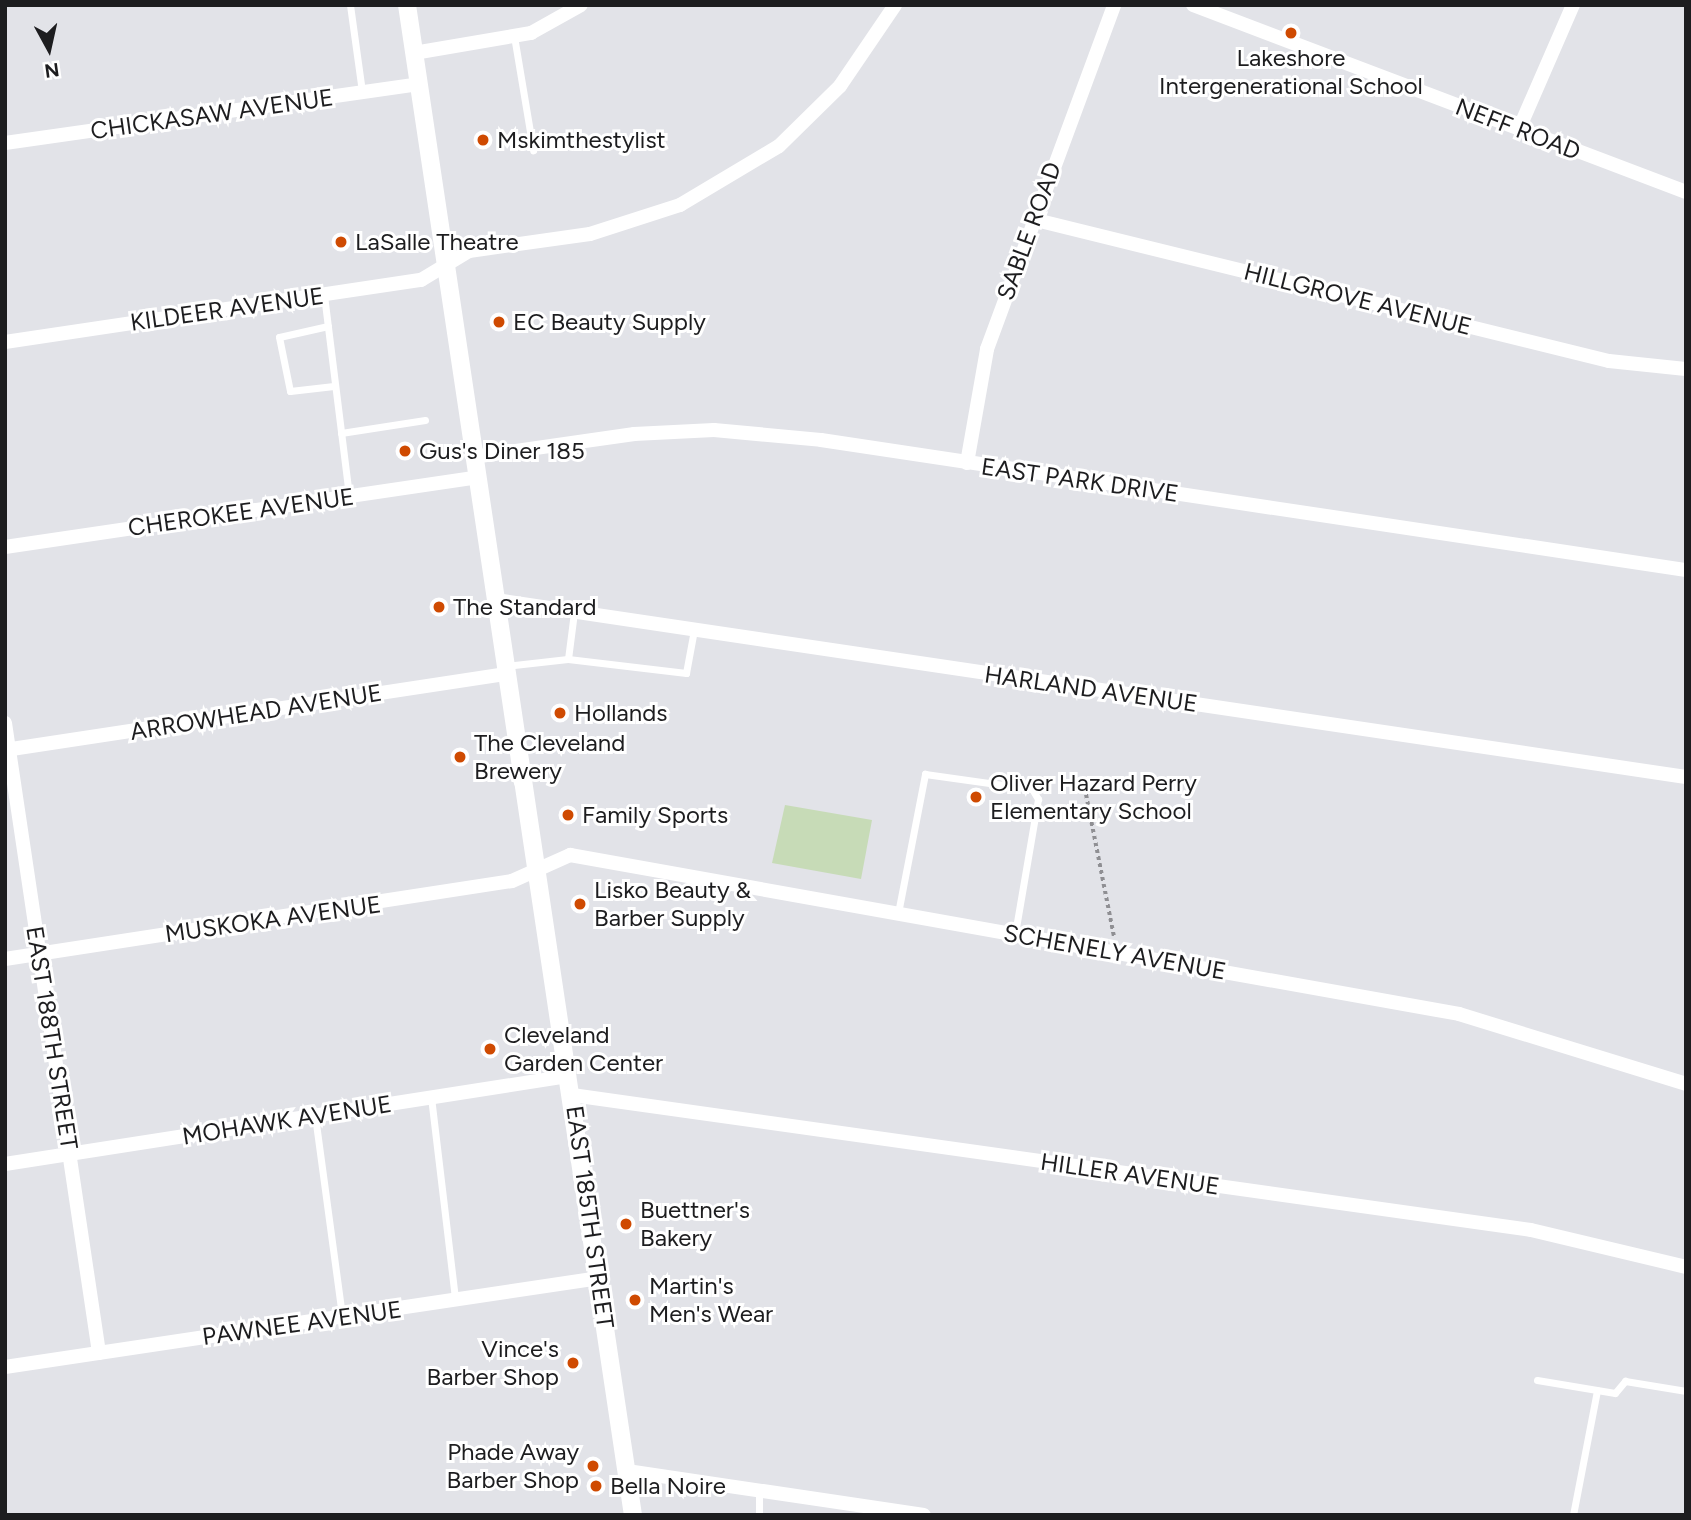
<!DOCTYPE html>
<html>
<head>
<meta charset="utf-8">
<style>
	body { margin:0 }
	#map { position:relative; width:1691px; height:1520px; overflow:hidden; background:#e2e3e8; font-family:Figtree,sans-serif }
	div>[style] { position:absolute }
	.green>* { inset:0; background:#c7dbb7 }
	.path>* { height:3.5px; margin-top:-1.75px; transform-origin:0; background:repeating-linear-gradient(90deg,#8f8f93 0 3.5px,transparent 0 7px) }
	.service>* { height:7px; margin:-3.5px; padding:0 3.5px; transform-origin:3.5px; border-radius:3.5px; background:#fff }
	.minor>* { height:14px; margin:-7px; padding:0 7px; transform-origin:7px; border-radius:7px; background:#fff }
	.tertiary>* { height:18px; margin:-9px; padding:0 9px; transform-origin:9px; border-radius:9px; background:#fff }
	.dots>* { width:19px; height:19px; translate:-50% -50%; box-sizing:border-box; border:4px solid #fff; border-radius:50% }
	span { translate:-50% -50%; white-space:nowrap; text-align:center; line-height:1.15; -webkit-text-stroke:6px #fff; paint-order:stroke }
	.poi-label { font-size:24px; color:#1d1d1f }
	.left { translate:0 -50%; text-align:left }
	.right { translate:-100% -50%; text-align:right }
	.street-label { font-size:24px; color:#1d1d1f }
	.frame { position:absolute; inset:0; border:7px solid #1d1d1f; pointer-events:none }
	.north { position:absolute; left:14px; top:14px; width:70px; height:70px; -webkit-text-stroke:5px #fff; paint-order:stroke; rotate:172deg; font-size:19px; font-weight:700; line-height:28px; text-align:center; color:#1d1d1f }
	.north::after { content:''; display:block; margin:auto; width:24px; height:32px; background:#1d1d1f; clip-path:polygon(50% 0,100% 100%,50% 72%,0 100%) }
</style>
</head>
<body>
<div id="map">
	<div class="green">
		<i style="clip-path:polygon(785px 805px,872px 820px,861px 879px,772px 863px)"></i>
	</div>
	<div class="path">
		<i style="left:1085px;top:788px;width:151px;rotate:78.9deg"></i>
	</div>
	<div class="service">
		<i style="left:350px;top:5px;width:88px;rotate:82.1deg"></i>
		<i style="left:514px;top:36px;width:116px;rotate:80.5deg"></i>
		<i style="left:324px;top:295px;width:203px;rotate:82.9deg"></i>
		<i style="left:328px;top:326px;width:50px;rotate:167.3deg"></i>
		<i style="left:279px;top:337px;width:55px;rotate:78.5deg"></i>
		<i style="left:290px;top:391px;width:44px;rotate:-6.5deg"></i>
		<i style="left:341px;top:433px;width:85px;rotate:-8.8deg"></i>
		<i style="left:568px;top:659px;width:47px;rotate:-82.7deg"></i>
		<i style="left:506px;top:666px;width:62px;rotate:-6.4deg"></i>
		<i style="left:568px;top:659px;width:119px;rotate:6.8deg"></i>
		<i style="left:686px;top:673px;width:44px;rotate:-79.5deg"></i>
		<i style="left:898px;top:913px;width:142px;rotate:-79deg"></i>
		<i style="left:925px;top:774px;width:108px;rotate:8deg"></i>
		<i style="left:1032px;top:789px;width:12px;rotate:59deg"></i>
		<i style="left:1038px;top:799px;width:137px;rotate:99.7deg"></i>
		<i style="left:431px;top:1097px;width:203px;rotate:83.2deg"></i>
		<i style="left:315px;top:1116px;width:202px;rotate:82.3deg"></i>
		<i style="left:1537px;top:1380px;width:79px;rotate:9.5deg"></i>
		<i style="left:1615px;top:1393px;width:16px;rotate:-50deg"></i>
		<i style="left:1625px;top:1381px;width:62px;rotate:9.3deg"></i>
		<i style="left:759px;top:1515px;width:24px;rotate:-90deg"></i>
		<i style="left:1573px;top:1515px;width:127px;rotate:-79.1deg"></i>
	</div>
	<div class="minor">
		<i style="left:1193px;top:5px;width:527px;rotate:20.77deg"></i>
		<i style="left:414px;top:53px;width:119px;rotate:-9.7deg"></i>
		<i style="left:531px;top:33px;width:57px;rotate:-29.2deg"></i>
		<i style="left:1519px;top:129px;width:135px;rotate:-66.5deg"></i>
		<i style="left:5px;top:143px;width:418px;rotate:-8.1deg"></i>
		<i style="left:1032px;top:219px;width:594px;rotate:13.83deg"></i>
		<i style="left:1609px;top:361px;width:77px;rotate:5.9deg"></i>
		<i style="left:5px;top:342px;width:421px;rotate:-8.5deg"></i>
		<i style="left:421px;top:280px;width:56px;rotate:-31.1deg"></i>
		<i style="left:469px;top:251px;width:122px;rotate:-8deg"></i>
		<i style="left:590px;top:234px;width:95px;rotate:-17.9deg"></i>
		<i style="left:680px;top:205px;width:115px;rotate:-30.8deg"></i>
		<i style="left:779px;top:146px;width:86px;rotate:-44.5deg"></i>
		<i style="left:840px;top:86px;width:98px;rotate:-55.8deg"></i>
		<i style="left:473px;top:457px;width:163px;rotate:-8.1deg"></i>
		<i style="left:634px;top:434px;width:80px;rotate:-2.9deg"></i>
		<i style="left:714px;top:430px;width:107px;rotate:5.3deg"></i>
		<i style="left:821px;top:440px;width:875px;rotate:8.55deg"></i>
		<i style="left:967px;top:463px;width:116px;rotate:-80deg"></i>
		<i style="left:987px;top:349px;width:367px;rotate:-69.7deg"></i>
		<i style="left:5px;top:547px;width:477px;rotate:-8.4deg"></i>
		<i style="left:496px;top:600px;width:1203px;rotate:8.46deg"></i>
		<i style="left:5px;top:723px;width:637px;rotate:81.51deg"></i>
		<i style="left:5px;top:750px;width:507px;rotate:-8.63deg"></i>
		<i style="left:5px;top:959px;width:513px;rotate:-8.75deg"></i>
		<i style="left:512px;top:881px;width:64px;rotate:-24.1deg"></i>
		<i style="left:570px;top:855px;width:903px;rotate:10.14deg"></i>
		<i style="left:1459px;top:1014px;width:238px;rotate:17.1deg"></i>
		<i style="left:572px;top:1095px;width:968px;rotate:8.01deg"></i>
		<i style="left:1531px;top:1230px;width:159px;rotate:13.4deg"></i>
		<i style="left:5px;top:1164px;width:571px;rotate:-8.87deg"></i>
		<i style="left:5px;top:1367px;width:601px;rotate:-8.52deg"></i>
		<i style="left:627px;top:1471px;width:300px;rotate:8.4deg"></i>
	</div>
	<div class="tertiary">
		<i style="left:407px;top:5px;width:1527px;rotate:81.49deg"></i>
	</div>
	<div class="dots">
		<i style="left:1291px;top:33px;background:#cf4a01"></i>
		<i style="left:483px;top:140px;background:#cf4a01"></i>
		<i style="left:341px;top:242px;background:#cf4a01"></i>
		<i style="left:499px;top:322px;background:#cf4a01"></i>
		<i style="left:405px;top:451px;background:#cf4a01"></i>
		<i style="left:439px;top:607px;background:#cf4a01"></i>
		<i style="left:560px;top:713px;background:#cf4a01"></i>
		<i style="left:460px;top:757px;background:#cf4a01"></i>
		<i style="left:976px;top:797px;background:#cf4a01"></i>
		<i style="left:568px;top:815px;background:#cf4a01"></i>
		<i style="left:580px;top:904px;background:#cf4a01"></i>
		<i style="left:490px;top:1049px;background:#cf4a01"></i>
		<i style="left:626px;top:1224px;background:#cf4a01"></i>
		<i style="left:635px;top:1300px;background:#cf4a01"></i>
		<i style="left:573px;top:1363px;background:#cf4a01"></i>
		<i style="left:593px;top:1466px;background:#cf4a01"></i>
		<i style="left:596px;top:1486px;background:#cf4a01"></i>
	</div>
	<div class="poi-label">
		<span style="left:1291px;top:72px">Lakeshore<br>Intergenerational School</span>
		<span class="left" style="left:497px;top:140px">Mskimthestylist</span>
		<span class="left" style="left:355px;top:242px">LaSalle Theatre</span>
		<span class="left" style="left:513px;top:322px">EC Beauty Supply</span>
		<span class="left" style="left:419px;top:451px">Gus's Diner 185</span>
		<span class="left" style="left:453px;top:607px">The Standard</span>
		<span class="left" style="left:574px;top:713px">Hollands</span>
		<span class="left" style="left:474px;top:757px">The Cleveland<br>Brewery</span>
		<span class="left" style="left:990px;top:797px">Oliver Hazard Perry<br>Elementary School</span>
		<span class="left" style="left:582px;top:815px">Family Sports</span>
		<span class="left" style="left:594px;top:904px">Lisko Beauty &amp;<br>Barber Supply</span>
		<span class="left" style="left:504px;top:1049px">Cleveland<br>Garden Center</span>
		<span class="left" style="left:640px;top:1224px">Buettner's<br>Bakery</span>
		<span class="left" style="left:649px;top:1300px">Martin's<br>Men's Wear</span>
		<span class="right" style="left:559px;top:1363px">Vince's<br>Barber Shop</span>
		<span class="right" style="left:579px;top:1466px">Phade Away<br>Barber Shop</span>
		<span class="left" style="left:610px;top:1486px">Bella Noire</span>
	</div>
	<div class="street-label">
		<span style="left:212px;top:114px;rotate:-8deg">CHICKASAW AVENUE</span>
		<span style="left:1518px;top:129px;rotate:21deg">NEFF ROAD</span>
		<span style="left:1029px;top:231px;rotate:-70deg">SABLE ROAD</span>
		<span style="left:1358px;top:299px;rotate:14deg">HILLGROVE AVENUE</span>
		<span style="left:227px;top:309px;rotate:-8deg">KILDEER AVENUE</span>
		<span style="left:1080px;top:480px;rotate:8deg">EAST PARK DRIVE</span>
		<span style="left:241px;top:512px;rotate:-8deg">CHEROKEE AVENUE</span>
		<span style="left:1091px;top:689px;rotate:8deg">HARLAND AVENUE</span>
		<span style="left:256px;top:712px;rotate:-9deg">ARROWHEAD AVENUE</span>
		<span style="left:273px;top:919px;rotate:-8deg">MUSKOKA AVENUE</span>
		<span style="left:1115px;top:952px;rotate:10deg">SCHENELY AVENUE</span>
		<span style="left:52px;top:1038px;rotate:81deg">EAST 188TH STREET</span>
		<span style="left:287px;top:1120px;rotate:-9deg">MOHAWK AVENUE</span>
		<span style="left:1130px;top:1174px;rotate:8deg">HILLER AVENUE</span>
		<span style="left:590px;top:1217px;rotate:82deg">EAST 185TH STREET</span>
		<span style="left:302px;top:1323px;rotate:-8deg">PAWNEE AVENUE</span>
	</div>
	<div class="frame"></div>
	<div class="north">N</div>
</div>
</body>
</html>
